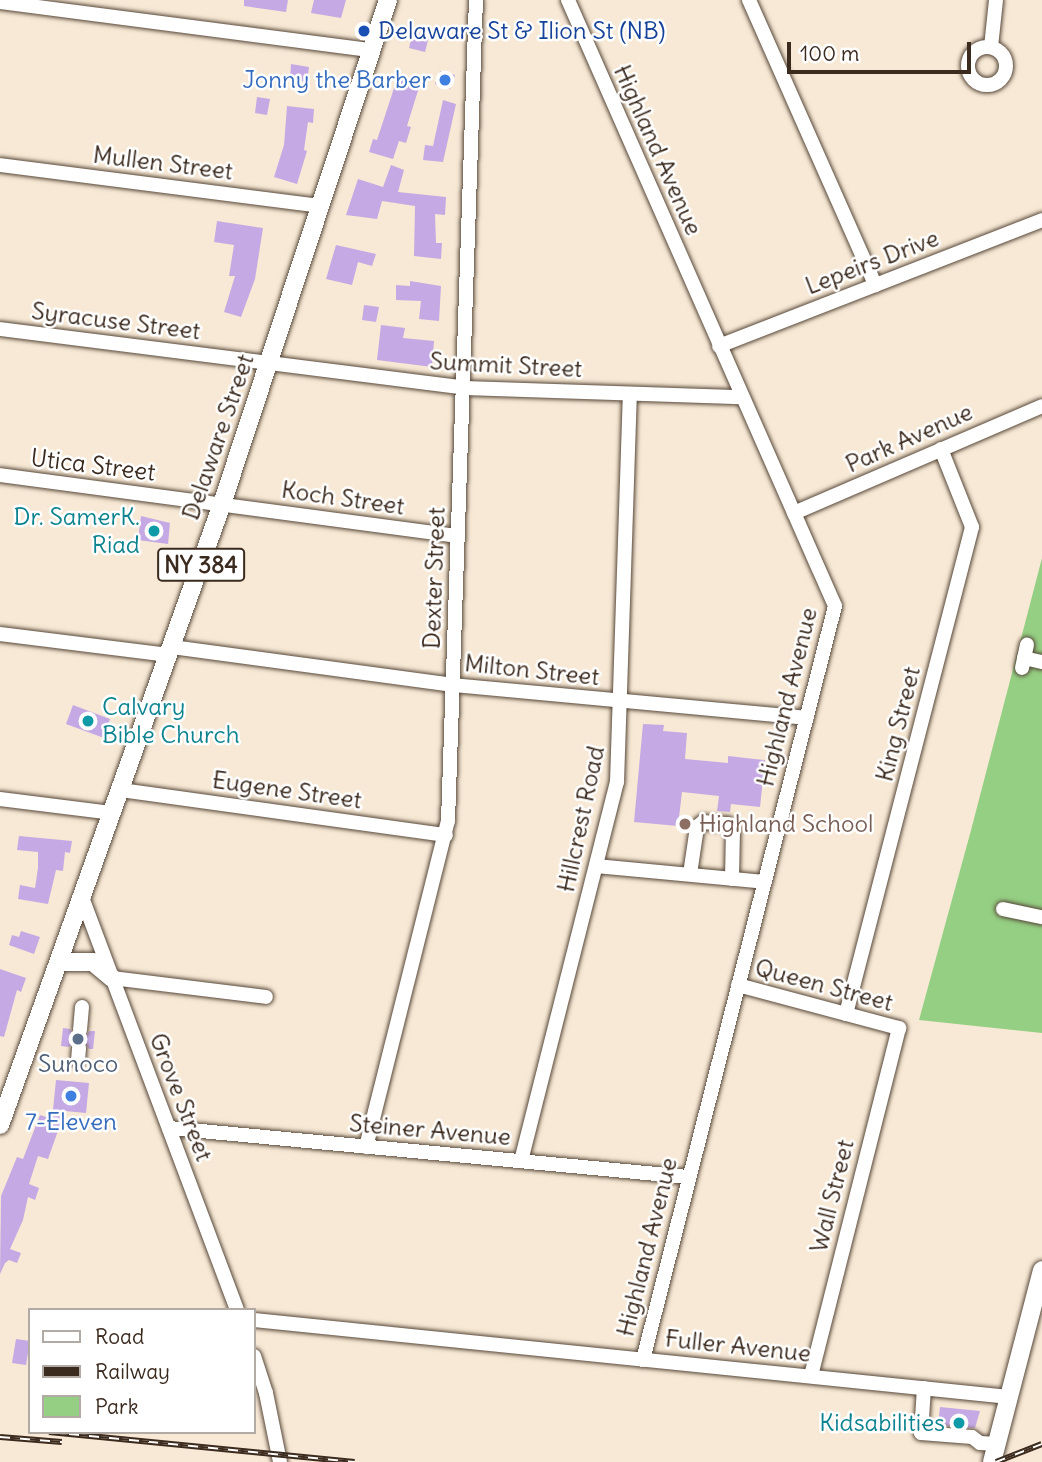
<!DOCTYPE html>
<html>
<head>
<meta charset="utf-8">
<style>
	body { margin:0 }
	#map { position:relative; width:1042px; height:1462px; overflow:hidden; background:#f7e9d5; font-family:Delius,sans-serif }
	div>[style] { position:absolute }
	.green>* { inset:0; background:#95cf83 }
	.building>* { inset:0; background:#c5a9e4 }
	.roads { filter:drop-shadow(0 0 2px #574739) drop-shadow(0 0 2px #574739) }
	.minor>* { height:14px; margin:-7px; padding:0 7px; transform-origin:7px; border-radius:7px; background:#fff }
	.minor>.ring { margin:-7px; padding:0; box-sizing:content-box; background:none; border:14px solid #fff; border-radius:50% }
	.major>* { height:18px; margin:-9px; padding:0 9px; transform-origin:9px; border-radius:9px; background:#fff }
	.rail>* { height:6px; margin-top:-3px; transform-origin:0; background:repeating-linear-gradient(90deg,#fff 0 10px,#3b2a1e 0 20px); box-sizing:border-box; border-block:2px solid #3b2a1e }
	.dots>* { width:19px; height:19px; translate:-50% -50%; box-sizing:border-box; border:4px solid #fff; border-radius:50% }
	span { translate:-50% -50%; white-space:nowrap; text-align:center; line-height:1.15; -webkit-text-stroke:5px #fff; paint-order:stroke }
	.shield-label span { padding:2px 5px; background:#fff; border:2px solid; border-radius:5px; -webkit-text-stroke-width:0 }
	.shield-label { font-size:23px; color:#3b2a1e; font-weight:700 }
	.transit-label { font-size:24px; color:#164399 }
	.left { translate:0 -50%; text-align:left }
	.shop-label { font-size:24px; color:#366cbe }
	.right { translate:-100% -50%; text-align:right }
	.street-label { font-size:24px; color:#3b2a1e }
	.culture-label { font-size:24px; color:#0d838f }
	.education-label { font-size:24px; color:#785e54 }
	.service-label { font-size:24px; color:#4e5e75 }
	.legend { position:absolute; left:28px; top:1308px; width:228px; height:126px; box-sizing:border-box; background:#fff; border:2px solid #b1aaa5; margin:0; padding:9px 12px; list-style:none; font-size:21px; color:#3b2a1e }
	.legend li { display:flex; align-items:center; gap:14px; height:35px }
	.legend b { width:35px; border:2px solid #b1aaa5 }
	.scale { position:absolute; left:787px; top:42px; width:184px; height:32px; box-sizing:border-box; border:4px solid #3b2a1e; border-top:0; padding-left:9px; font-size:21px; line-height:24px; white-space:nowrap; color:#3b2a1e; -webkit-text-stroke:5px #fff; paint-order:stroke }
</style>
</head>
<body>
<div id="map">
	<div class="green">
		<i style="clip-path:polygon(1042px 558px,1042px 1033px,919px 1020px,970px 834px)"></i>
	</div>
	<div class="building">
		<i style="clip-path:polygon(244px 0,288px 0,286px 12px,244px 6px)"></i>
		<i style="clip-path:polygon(314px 0,346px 0,341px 18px,311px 13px)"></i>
		<i style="clip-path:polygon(413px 32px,429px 36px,425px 52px,409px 48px)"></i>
		<i style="clip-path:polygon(291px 64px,309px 67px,307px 82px,290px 79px)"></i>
		<i style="clip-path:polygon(440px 71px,455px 75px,450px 89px,435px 84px)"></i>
		<i style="clip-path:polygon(398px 76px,421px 81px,407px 126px,411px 127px,406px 143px,399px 141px,393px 159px,369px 152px,373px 139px,377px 140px)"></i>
		<i style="clip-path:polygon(257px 97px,270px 99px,267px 115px,255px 113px)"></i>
		<i style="clip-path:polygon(443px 100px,456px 104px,443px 162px,423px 160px,425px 145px,433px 146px)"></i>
		<i style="clip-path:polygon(287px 106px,314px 109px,313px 123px,308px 122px,304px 150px,307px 151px,297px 184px,274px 177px,284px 145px)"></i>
		<i style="clip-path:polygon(391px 165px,404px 170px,398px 192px,446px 197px,445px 215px,435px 214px,436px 243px,442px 243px,441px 259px,414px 256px,415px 206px,382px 201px,377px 219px,346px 215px,358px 179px,383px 187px)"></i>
		<i style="clip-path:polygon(217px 221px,263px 228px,255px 279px,241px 317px,224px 312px,235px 276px,229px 276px,234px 245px,214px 242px)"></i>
		<i style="clip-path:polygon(336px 245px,376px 254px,372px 266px,358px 262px,352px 285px,326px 279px)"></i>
		<i style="clip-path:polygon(410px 281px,441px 286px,439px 321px,419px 319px,421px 301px,396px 300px,396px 285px,410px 286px)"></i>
		<i style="clip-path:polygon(364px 305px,379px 307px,376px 322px,362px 320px)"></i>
		<i style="clip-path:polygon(381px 325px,405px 328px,403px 338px,434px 341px,432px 367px,377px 360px)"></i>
		<i style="clip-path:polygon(141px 516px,170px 523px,168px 544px,138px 540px)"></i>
		<i style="clip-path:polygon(73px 705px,110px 719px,104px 738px,66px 724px)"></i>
		<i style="clip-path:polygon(643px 724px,664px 725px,663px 731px,687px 733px,685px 759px,728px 763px,728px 756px,765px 760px,760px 807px,731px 804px,730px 812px,717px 811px,719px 796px,682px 792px,678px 826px,634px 822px)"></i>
		<i style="clip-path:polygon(19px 836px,72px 841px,70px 853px,65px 852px,63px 871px,56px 870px,48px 904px,18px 899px,20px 885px,35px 888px,38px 868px,38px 852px,17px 850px)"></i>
		<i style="clip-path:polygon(21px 931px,40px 937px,34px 954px,9px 945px,12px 935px,19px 937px)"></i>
		<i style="clip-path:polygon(0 969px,26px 978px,21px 992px,17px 990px,4px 1037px,0 1036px)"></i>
		<i style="clip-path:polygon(63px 1028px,70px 1029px,77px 1039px,69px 1047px,61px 1046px)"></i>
		<i style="clip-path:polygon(90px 1031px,95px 1031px,93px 1049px,89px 1049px,82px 1039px)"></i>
		<i style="clip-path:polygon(56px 1080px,89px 1083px,86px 1113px,65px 1111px,48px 1159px,38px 1156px,29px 1184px,39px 1188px,35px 1200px,28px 1197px,23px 1220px,10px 1249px,21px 1253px,17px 1263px,9px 1260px,5px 1263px,0 1274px,1px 1196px,17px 1157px,23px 1159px,40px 1115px,52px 1119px)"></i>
		<i style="clip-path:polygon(16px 1339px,30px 1341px,26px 1365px,12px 1363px)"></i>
		<i style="clip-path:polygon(940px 1407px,980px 1411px,975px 1428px,938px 1425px)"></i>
	</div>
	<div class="roads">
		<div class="minor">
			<i style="left:568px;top:0;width:662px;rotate:66.22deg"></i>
			<i style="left:835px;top:606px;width:778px;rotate:104.29deg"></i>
			<i style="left:749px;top:0;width:312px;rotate:66.1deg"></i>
			<i style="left:0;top:2px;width:375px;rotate:7.4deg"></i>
			<i class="ring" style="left:968px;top:47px;width:24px;height:24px"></i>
			<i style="left:991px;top:47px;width:47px;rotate:-83.9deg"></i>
			<i style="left:0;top:165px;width:323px;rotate:7.3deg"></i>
			<i style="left:0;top:329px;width:468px;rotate:7.2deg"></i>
			<i style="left:464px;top:388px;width:278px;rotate:1.9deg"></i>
			<i style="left:719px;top:346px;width:347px;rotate:-21.3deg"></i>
			<i style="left:0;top:475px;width:461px;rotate:7.6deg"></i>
			<i style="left:794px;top:513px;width:270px;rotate:-23.3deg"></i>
			<i style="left:0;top:634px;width:170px;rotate:7.1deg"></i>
			<i style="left:172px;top:647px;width:284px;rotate:7.7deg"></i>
			<i style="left:453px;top:685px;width:355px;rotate:5.3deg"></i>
			<i style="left:1024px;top:658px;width:18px;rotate:13deg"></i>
			<i style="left:1022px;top:668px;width:24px;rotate:-78deg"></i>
			<i style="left:121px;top:790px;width:328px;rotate:7.9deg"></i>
			<i style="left:0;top:799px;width:114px;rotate:7.1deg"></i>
			<i style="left:596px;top:866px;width:169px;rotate:5.4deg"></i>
			<i style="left:690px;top:874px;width:48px;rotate:-81.5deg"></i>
			<i style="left:697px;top:827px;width:8px;rotate:-40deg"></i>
			<i style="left:703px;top:822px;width:25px;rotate:5deg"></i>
			<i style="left:728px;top:824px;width:8px;rotate:50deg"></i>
			<i style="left:733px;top:830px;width:49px;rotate:91.2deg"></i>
			<i style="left:83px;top:900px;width:438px;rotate:69.4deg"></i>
			<i style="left:1003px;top:909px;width:40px;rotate:12deg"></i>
			<i style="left:112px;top:978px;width:155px;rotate:7deg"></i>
			<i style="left:738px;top:985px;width:167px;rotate:15deg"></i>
			<i style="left:899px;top:1028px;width:359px;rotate:104.2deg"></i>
			<i style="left:846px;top:1014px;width:503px;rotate:-75.49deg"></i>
			<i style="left:972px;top:527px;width:84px;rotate:-111.7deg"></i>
			<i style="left:80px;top:1030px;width:23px;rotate:-85deg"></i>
			<i style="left:78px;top:1060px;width:12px;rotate:-85deg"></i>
			<i style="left:169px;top:1128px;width:521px;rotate:5.39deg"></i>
			<i style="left:366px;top:1147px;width:336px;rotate:-75.9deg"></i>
			<i style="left:448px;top:821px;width:821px;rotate:-88.05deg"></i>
			<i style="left:521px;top:1161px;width:391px;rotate:-75.8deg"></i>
			<i style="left:617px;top:782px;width:388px;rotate:-88.1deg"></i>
			<i style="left:254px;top:1320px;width:759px;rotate:5.82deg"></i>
			<i style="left:254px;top:1356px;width:39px;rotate:72deg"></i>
			<i style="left:266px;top:1393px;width:70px;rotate:78.5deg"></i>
			<i style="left:924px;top:1388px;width:45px;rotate:93.8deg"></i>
			<i style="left:921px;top:1433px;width:51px;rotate:4.5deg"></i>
			<i style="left:972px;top:1437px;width:10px;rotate:37deg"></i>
			<i style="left:980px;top:1443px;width:17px;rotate:3deg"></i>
		</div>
		<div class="major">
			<i style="left:60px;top:962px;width:33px"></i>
			<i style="left:93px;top:962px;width:25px;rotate:40deg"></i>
			<i style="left:0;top:1125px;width:659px;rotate:-70.33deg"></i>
			<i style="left:222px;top:504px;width:531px;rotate:-71.77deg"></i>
			<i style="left:992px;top:1462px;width:198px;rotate:-75.4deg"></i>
		</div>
	</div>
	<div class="rail">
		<i style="left:49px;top:1432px;width:307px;rotate:5.6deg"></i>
		<i style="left:0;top:1437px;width:62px;rotate:4.6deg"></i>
		<i style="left:996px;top:1462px;width:49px;rotate:-21.4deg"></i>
	</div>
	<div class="dots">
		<i style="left:364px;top:31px;background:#1a4fb4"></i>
		<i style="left:445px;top:80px;background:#3f7fe0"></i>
		<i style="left:154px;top:531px;background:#0f9aa8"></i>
		<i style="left:88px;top:721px;background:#0f9aa8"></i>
		<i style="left:685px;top:824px;background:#8d6e63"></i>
		<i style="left:78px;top:1039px;background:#5c6f8a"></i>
		<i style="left:71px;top:1096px;background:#3f7fe0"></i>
		<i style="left:959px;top:1423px;background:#0f9aa8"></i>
	</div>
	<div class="shield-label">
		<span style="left:201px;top:565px">NY 384</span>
	</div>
	<div class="transit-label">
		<span class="left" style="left:378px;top:31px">Delaware St &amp; Ilion St (NB)</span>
	</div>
	<div class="shop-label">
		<span class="right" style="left:431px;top:80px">Jonny the Barber</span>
		<span style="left:71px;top:1122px">7-Eleven</span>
	</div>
	<div class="street-label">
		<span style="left:658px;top:150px;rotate:66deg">Highland Avenue</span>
		<span style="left:163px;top:163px;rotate:7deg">Mullen Street</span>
		<span style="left:872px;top:262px;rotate:-21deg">Lepeirs Drive</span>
		<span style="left:116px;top:321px;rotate:7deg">Syracuse Street</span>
		<span style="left:506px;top:365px;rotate:3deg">Summit Street</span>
		<span style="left:218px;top:437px;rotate:-71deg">Delaware Street</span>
		<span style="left:909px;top:438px;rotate:-24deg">Park Avenue</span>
		<span style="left:93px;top:465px;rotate:7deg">Utica Street</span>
		<span style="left:343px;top:498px;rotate:8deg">Koch Street</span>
		<span style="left:434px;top:578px;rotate:-88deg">Dexter Street</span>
		<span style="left:532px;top:670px;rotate:6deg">Milton Street</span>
		<span style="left:787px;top:697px;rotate:-76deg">Highland Avenue</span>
		<span style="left:898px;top:724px;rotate:-76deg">King Street</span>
		<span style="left:287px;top:790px;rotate:8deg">Eugene Street</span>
		<span style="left:581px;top:819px;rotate:-78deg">Hillcrest Road</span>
		<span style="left:824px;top:985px;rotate:15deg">Queen Street</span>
		<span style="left:181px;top:1097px;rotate:69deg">Grove Street</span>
		<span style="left:430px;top:1130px;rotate:5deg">Steiner Avenue</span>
		<span style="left:832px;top:1196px;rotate:-76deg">Wall Street</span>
		<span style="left:647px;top:1247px;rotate:-76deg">Highland Avenue</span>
		<span style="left:738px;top:1346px;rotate:6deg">Fuller Avenue</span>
	</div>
	<div class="culture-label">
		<span class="right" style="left:140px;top:531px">Dr. SamerK.<br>Riad</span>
		<span class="left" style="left:102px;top:721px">Calvary<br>Bible Church</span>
		<span class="right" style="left:945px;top:1423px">Kidsabilities</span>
	</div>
	<div class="education-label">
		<span class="left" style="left:699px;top:824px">Highland School</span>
	</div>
	<div class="service-label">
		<span style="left:78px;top:1064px">Sunoco</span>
	</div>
	<ul class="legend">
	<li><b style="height:9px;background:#fff"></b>Road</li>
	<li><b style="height:9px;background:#3b2a1e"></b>Railway</li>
	<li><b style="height:19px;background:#95cf83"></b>Park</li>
	</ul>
	<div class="scale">100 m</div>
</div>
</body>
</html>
